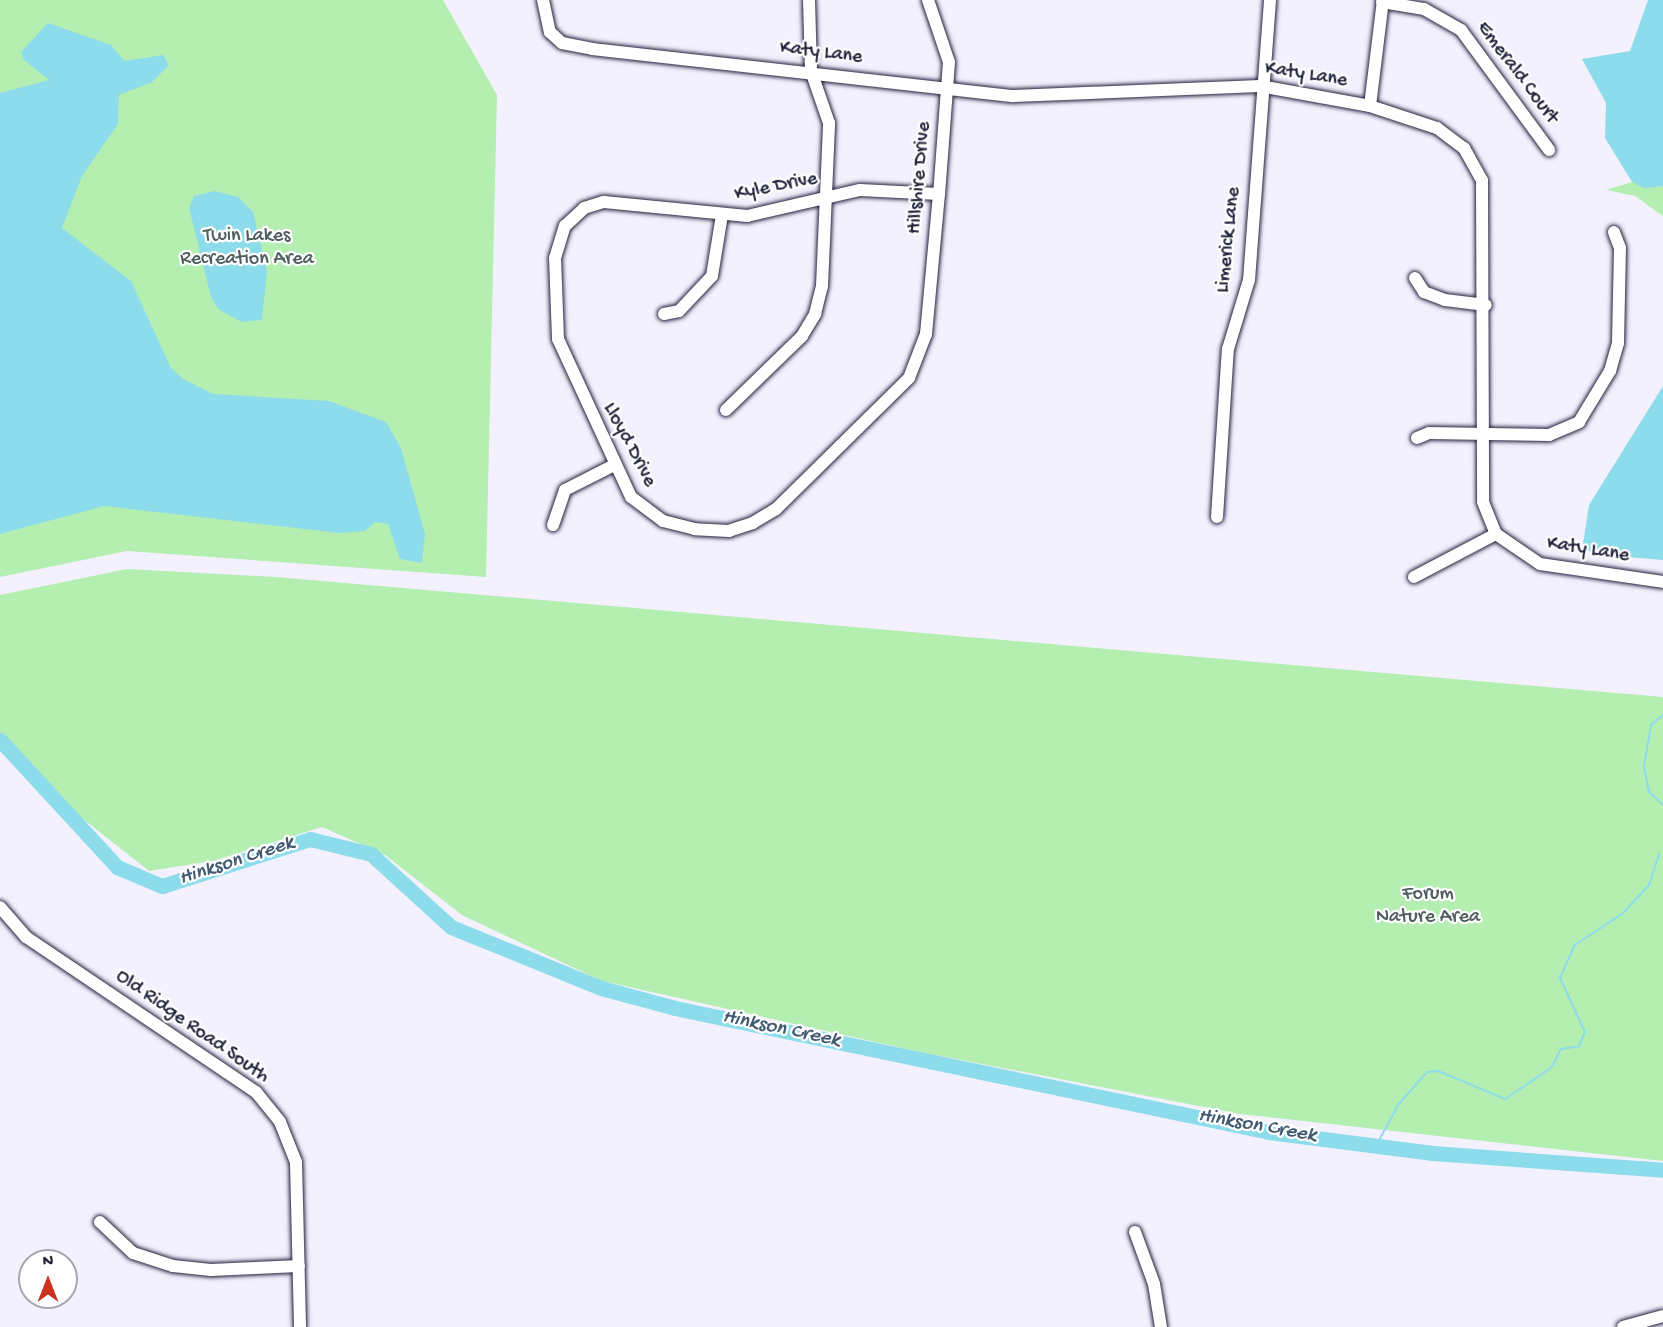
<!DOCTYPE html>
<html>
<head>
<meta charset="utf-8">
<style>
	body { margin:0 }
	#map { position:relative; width:1663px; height:1327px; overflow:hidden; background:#f3f1fe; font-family:"Gochi Hand",sans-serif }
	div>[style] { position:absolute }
	.green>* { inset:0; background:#b5eeb1 }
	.water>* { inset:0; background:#8ddceb }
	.stream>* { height:2px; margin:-1px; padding:0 1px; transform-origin:1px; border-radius:1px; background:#8ddceb }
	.river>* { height:15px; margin:-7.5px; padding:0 7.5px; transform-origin:7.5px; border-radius:7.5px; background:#8ddceb }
	.roads { filter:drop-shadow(0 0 2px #22223b) drop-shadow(0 0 2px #22223b) }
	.minor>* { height:12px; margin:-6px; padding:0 6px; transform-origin:6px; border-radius:6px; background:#fff }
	span { translate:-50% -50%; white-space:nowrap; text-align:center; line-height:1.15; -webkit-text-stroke:4.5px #fff; paint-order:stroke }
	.street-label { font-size:20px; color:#22223b }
	.park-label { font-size:20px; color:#4e5f5e }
	.water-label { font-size:21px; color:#425a70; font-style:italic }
	.north { position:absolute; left:18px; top:1249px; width:60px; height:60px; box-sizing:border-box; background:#fff; border:2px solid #a7a7b1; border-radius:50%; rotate:0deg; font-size:16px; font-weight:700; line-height:24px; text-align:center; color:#22223b }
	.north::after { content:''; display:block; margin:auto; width:21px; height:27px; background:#c8321e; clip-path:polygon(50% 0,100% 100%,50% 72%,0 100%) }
</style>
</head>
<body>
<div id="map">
	<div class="green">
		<i style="clip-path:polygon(0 0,443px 0,497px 95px,486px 577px,127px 551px,0 577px)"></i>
		<i style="clip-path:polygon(1632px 182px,1663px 186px,1663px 216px,1635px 196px,1606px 190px)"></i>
		<i style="clip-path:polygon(127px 569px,276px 577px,1663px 697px,1663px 1161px,1240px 1114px,925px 1053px,602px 981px,462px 915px,385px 855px,322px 827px,213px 861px,149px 871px,73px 811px,0 734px,0 595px)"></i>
	</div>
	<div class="water">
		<i style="clip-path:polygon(1648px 0,1663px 0,1663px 186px,1644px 188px,1632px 182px,1605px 138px,1606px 103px,1582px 59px,1630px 51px)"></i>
		<i style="clip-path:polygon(48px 23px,111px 45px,124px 61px,163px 55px,169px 65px,152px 82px,119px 95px,118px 124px,82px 176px,62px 228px,131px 281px,171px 368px,183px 379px,213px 394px,329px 401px,386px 422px,401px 448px,425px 534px,422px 563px,400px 559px,388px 524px,375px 522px,365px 531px,340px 533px,104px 506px,0 534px,0 93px,49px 80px,24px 60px,21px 52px)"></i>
		<i style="clip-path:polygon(215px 191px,238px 197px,253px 212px,267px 271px,262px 320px,242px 322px,218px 309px,211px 297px,189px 208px,194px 196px)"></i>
		<i style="clip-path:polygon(1663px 386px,1663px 560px,1592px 554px,1583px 544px,1589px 505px)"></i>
	</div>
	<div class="stream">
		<i style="left:1662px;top:804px;width:18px;rotate:-137deg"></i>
		<i style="left:1649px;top:792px;width:26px;rotate:-101deg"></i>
		<i style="left:1644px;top:766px;width:42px;rotate:-80.3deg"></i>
		<i style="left:1651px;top:725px;width:16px;rotate:-40deg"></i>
		<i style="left:1376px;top:1146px;width:47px;rotate:-61.8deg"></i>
		<i style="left:1398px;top:1105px;width:44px;rotate:-48.7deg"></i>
		<i style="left:1427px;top:1072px;width:11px;rotate:-5deg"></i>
		<i style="left:1438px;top:1071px;width:73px;rotate:22.7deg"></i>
		<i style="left:1505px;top:1099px;width:55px;rotate:-34deg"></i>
		<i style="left:1551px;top:1068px;width:21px;rotate:-62deg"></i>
		<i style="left:1561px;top:1049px;width:18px;rotate:-9deg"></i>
		<i style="left:1579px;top:1046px;width:15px;rotate:-67deg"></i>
		<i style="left:1585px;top:1032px;width:60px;rotate:-114.8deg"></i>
		<i style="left:1560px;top:978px;width:36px;rotate:-66deg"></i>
		<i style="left:1575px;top:945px;width:56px;rotate:-33.4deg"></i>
		<i style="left:1622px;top:914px;width:40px;rotate:-47deg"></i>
		<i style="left:1649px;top:885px;width:33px;rotate:-72deg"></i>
	</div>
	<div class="river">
		<i style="left:0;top:740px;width:173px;rotate:47.3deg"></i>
		<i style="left:117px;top:867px;width:49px;rotate:22.9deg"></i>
		<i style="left:162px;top:886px;width:155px;rotate:-17.6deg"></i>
		<i style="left:310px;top:839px;width:63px;rotate:13.8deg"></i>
		<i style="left:371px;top:854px;width:108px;rotate:42.4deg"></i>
		<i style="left:451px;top:927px;width:162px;rotate:22.1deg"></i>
		<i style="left:601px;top:988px;width:77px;rotate:15.1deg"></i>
		<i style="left:675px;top:1008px;width:607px;rotate:11.79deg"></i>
		<i style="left:1269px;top:1132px;width:165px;rotate:7.3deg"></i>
		<i style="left:1433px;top:1153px;width:231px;rotate:4.2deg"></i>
	</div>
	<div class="roads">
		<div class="minor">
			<i style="left:543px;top:0;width:33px;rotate:78deg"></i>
			<i style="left:550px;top:32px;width:16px;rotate:43deg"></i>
			<i style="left:562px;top:43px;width:31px;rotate:11deg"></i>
			<i style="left:592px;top:49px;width:424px;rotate:6.4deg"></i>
			<i style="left:1013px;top:96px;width:247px;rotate:-2.3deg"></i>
			<i style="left:1260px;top:86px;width:112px;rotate:10.3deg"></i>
			<i style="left:1370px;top:106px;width:71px;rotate:18.2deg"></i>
			<i style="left:1437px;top:128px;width:34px;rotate:37deg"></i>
			<i style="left:1464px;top:148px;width:37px;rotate:61deg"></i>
			<i style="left:1482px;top:180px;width:322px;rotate:89.8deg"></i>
			<i style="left:1483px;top:502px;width:35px;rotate:68deg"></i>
			<i style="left:1496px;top:534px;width:53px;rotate:34.3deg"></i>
			<i style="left:1540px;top:564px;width:124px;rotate:8.3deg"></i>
			<i style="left:928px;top:0;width:65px;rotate:71.3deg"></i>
			<i style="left:949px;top:62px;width:132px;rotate:94.3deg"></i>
			<i style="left:939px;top:194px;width:141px;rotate:95.3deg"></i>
			<i style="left:926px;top:334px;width:47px;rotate:111.1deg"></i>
			<i style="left:909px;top:378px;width:187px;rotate:135.4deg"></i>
			<i style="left:776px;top:509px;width:27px;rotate:149deg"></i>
			<i style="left:753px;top:523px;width:25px;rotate:162deg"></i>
			<i style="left:729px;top:531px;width:34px;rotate:-177deg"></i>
			<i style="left:695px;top:529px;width:33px;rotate:-166deg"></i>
			<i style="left:663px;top:521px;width:40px;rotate:-143deg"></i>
			<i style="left:631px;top:497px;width:174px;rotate:-114.8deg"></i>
			<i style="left:558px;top:339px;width:81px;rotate:-92.1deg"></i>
			<i style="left:555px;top:258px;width:34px;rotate:-73deg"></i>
			<i style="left:565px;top:226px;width:26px;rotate:-43deg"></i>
			<i style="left:584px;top:208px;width:21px;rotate:-17deg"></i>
			<i style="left:604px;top:202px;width:144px;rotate:5.6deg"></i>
			<i style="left:747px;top:216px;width:116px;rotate:-13deg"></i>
			<i style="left:860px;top:190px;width:79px;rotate:2.9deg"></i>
			<i style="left:1382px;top:2px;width:43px;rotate:9.5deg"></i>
			<i style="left:1424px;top:9px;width:43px;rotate:29.6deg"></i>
			<i style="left:1461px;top:30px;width:149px;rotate:53.7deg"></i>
			<i style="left:1370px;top:106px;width:107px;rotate:-83deg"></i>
			<i style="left:1415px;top:278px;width:17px;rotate:57deg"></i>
			<i style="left:1424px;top:292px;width:22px;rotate:21deg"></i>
			<i style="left:1445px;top:300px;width:41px;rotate:7deg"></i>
			<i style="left:664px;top:314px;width:15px;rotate:-11deg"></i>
			<i style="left:679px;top:311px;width:48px;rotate:-46.7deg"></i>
			<i style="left:712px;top:276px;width:62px;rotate:-80.7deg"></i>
			<i style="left:726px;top:410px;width:106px;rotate:-44.2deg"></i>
			<i style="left:802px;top:336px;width:26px;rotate:-59deg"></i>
			<i style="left:815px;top:314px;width:29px;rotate:-76deg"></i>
			<i style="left:822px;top:286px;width:163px;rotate:-87.5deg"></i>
			<i style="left:829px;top:123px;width:55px;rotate:-109.1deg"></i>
			<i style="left:811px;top:71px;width:71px;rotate:-91.6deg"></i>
			<i style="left:1417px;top:438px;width:13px;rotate:-23deg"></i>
			<i style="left:1429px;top:433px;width:120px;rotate:1deg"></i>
			<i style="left:1549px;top:435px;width:33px;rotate:-23deg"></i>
			<i style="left:1579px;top:422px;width:60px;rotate:-58.7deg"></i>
			<i style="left:1610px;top:371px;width:29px;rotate:-74deg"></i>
			<i style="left:1618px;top:343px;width:95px;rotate:-88.8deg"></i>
			<i style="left:1620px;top:248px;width:17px;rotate:-111deg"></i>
			<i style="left:1217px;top:517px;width:168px;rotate:-86.3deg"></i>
			<i style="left:1228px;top:349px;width:72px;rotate:-73.1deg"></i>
			<i style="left:1249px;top:280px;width:281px;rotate:-85.7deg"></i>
			<i style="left:553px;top:525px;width:37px;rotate:-71deg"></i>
			<i style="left:565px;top:490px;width:55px;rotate:-27deg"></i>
			<i style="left:1414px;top:577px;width:93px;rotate:-27.7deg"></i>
			<i style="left:0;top:907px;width:40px;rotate:49deg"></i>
			<i style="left:26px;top:937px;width:277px;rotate:34deg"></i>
			<i style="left:256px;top:1092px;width:38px;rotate:51deg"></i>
			<i style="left:280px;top:1122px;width:43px;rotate:68.2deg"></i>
			<i style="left:296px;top:1162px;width:165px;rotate:88.6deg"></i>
			<i style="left:100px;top:1222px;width:45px;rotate:43.2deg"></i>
			<i style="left:133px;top:1253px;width:42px;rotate:18deg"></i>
			<i style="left:173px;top:1266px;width:38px;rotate:6deg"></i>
			<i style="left:211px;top:1270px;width:88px;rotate:-2.6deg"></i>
			<i style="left:1135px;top:1232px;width:55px;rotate:69.9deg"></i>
			<i style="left:1154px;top:1284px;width:44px;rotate:80.8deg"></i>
			<i style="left:1623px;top:1327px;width:41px;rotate:-15.4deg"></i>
		</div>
	</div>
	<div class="street-label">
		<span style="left:821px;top:53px;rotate:7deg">Katy Lane</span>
		<span style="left:1517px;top:73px;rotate:53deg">Emerald Court</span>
		<span style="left:1306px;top:75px;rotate:9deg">Katy Lane</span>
		<span style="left:920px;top:178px;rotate:-85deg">Hillshire Drive</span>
		<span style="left:776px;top:187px;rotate:-11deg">Kyle Drive</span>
		<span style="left:1229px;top:240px;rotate:-84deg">Limerick Lane</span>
		<span style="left:629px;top:445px;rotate:62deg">Lloyd Drive</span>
		<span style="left:1588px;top:550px;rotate:9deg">Katy Lane</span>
		<span style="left:192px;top:1027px;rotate:35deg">Old Ridge Road South</span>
	</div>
	<div class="park-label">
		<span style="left:247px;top:248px">Twin Lakes<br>Recreation Area</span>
		<span style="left:1428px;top:906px">Forum<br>Nature Area</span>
	</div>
	<div class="water-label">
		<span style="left:237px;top:862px;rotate:-18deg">Hinkson Creek</span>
		<span style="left:781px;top:1030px;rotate:12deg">Hinkson Creek</span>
		<span style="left:1257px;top:1127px;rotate:10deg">Hinkson Creek</span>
	</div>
	<div class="north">N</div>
</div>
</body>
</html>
